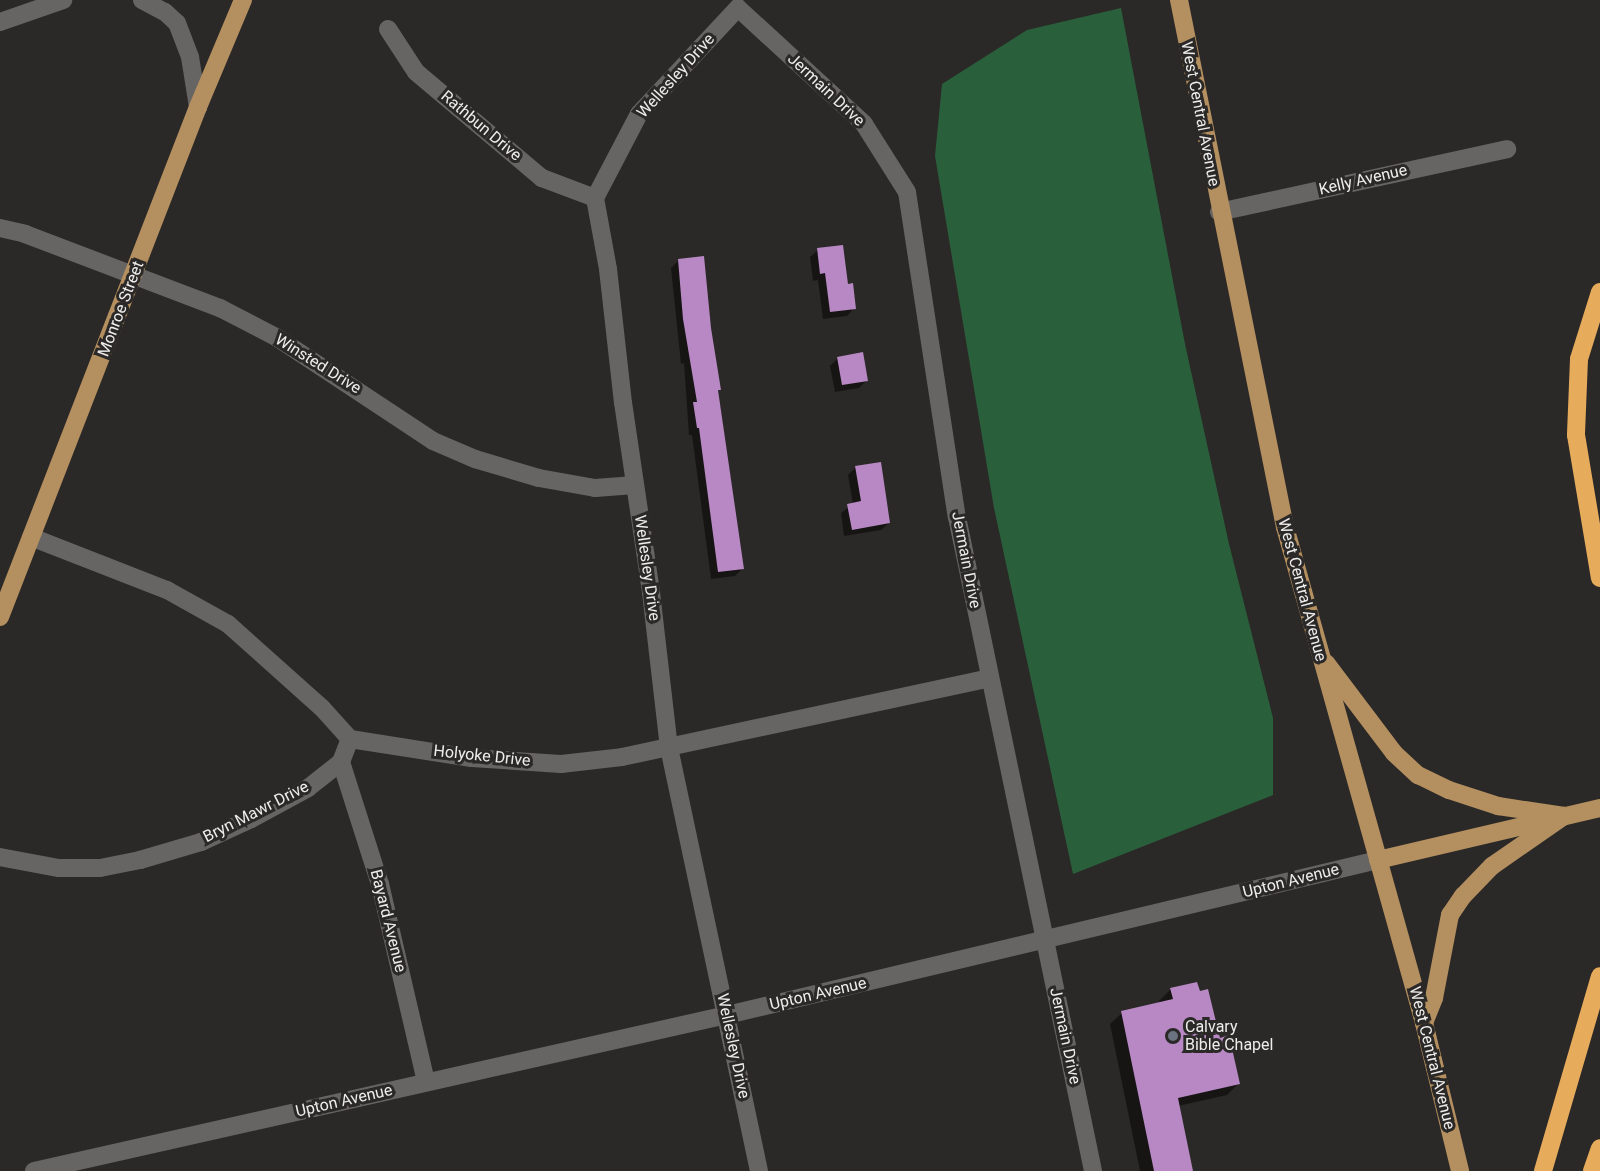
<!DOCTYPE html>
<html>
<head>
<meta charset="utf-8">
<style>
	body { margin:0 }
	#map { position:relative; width:1600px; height:1171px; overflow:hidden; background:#2b2927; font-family:Roboto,sans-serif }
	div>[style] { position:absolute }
	.green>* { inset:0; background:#2a5f3b }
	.shadow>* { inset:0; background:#0007 }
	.building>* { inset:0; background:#b788c4 }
	.minor>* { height:18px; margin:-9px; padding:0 9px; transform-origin:9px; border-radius:9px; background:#676563 }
	.major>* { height:18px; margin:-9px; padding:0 9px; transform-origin:9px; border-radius:9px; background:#b48f5f }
	.highway>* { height:18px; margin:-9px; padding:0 9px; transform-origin:9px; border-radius:9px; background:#e7ab5c }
	.dots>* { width:16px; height:16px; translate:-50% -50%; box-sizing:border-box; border:3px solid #2b2927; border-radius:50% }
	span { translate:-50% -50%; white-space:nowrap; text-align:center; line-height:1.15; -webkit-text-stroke:6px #2b2927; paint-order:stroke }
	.street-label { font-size:16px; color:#eeedec }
	.poi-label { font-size:16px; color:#eeedec }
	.left { translate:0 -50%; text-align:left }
</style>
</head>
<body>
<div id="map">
	<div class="green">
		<i style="clip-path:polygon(1121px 8px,1185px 344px,1229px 544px,1273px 718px,1273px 795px,1073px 874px,994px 508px,935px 156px,942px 84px,1027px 30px)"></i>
	</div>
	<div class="shadow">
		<i style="clip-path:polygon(818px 250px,854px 308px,847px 316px,823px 319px,818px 280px,813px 281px,810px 257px)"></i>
		<i style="clip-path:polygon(678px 261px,709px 328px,743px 568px,735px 576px,711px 579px,692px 435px,689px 435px,684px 363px,681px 364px,671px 268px)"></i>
		<i style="clip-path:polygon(838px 358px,867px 380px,859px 388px,835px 392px,830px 366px)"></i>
		<i style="clip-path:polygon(856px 467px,889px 523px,881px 530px,844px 536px,841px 513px,853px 504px,848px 475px)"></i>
		<i style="clip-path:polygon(1171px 989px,1219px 1039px,1239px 1083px,1227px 1095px,1178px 1106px,1191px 1171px,1140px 1171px,1110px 1024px,1122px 1013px,1160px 1004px,1159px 1001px)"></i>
	</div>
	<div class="building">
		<i style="clip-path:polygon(843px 245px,848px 284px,853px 283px,856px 309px,830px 312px,825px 273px,820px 274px,817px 248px)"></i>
		<i style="clip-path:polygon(704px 256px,711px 328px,721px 390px,718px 390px,744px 569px,718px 572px,699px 428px,697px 428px,693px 402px,697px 402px,683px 319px,678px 259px)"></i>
		<i style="clip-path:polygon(863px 352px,868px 381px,842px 385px,837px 357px)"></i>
		<i style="clip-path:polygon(881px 462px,890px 523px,852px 530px,847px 504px,861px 501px,855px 466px)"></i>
		<i style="clip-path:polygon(1197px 982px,1200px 991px,1208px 989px,1220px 1038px,1229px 1035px,1240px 1084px,1178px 1098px,1193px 1171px,1154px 1171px,1121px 1011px,1173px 999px,1170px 988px)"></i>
	</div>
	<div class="minor">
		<i style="left:142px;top:0;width:26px;rotate:28deg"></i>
		<i style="left:165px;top:12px;width:16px;rotate:43deg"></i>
		<i style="left:177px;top:23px;width:36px;rotate:69deg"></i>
		<i style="left:190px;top:57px;width:51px;rotate:80.9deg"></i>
		<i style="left:0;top:22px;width:67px;rotate:-19.2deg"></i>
		<i style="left:388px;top:29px;width:51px;rotate:56.9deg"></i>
		<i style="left:416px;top:72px;width:165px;rotate:40.1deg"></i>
		<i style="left:542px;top:178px;width:57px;rotate:20.7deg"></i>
		<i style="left:1219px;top:212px;width:295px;rotate:-12.3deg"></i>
		<i style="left:0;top:228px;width:26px;rotate:13deg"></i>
		<i style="left:25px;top:234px;width:209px;rotate:20.8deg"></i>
		<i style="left:220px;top:308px;width:63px;rotate:27.4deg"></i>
		<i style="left:276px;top:337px;width:188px;rotate:33.5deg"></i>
		<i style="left:433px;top:441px;width:46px;rotate:23.2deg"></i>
		<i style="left:475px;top:459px;width:67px;rotate:16.5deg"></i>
		<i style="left:539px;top:478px;width:57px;rotate:10.1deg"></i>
		<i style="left:595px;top:488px;width:40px;rotate:-4.3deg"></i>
		<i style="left:31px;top:537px;width:146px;rotate:21.3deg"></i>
		<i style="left:167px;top:590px;width:70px;rotate:29.1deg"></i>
		<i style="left:228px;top:624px;width:126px;rotate:41.8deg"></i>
		<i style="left:322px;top:708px;width:42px;rotate:47.9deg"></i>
		<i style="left:350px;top:739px;width:123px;rotate:8.9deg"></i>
		<i style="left:472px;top:758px;width:89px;rotate:3.9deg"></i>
		<i style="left:561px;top:764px;width:61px;rotate:-6.5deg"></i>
		<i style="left:622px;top:757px;width:375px;rotate:-12.1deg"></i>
		<i style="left:341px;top:762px;width:128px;rotate:72.3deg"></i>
		<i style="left:380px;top:884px;width:203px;rotate:76.9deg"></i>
		<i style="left:0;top:857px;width:60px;rotate:10.6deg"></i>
		<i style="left:59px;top:868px;width:41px"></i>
		<i style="left:100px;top:868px;width:41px;rotate:-11.3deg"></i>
		<i style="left:140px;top:860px;width:64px;rotate:-16.4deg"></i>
		<i style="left:201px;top:842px;width:55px;rotate:-24.7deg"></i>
		<i style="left:251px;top:819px;width:65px;rotate:-28.5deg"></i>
		<i style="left:308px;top:788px;width:42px;rotate:-38.2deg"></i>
		<i style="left:341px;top:762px;width:25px;rotate:-69deg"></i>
		<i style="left:34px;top:1171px;width:710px;rotate:-12.69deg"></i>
		<i style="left:727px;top:1015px;width:669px;rotate:-13.39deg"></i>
		<i style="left:759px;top:1171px;width:432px;rotate:-102deg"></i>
		<i style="left:669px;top:748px;width:157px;rotate:-96.6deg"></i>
		<i style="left:651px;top:592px;width:191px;rotate:-98.4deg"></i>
		<i style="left:623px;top:403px;width:135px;rotate:-96.4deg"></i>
		<i style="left:608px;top:269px;width:72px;rotate:-100.4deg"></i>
		<i style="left:595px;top:198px;width:95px;rotate:-62.4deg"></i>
		<i style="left:639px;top:114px;width:145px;rotate:-47deg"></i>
		<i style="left:738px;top:8px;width:171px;rotate:42.6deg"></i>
		<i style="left:864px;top:124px;width:80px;rotate:57.7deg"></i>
		<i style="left:907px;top:192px;width:329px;rotate:81.3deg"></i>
		<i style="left:957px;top:517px;width:668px;rotate:78.25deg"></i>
	</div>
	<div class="major">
		<i style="left:1179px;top:0;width:538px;rotate:78.63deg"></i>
		<i style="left:1285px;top:527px;width:515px;rotate:74.34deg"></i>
		<i style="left:1424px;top:1023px;width:152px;rotate:76.3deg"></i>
		<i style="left:0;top:617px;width:547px;rotate:-68.78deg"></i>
		<i style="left:198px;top:107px;width:116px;rotate:-67.2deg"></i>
		<i style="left:1326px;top:663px;width:113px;rotate:52.9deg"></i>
		<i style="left:1394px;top:753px;width:33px;rotate:43deg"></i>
		<i style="left:1418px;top:775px;width:34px;rotate:26deg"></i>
		<i style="left:1449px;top:790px;width:52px;rotate:18.1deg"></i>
		<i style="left:1498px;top:806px;width:67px;rotate:8.6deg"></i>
		<i style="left:1378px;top:860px;width:228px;rotate:-13.2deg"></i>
		<i style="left:1424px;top:1023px;width:27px;rotate:-68deg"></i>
		<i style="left:1434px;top:998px;width:85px;rotate:-79.1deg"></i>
		<i style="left:1450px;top:915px;width:23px;rotate:-56deg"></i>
		<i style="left:1463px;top:896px;width:42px;rotate:-46deg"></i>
		<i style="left:1492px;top:866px;width:88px;rotate:-34.8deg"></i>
	</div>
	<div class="highway">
		<i style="left:1600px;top:292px;width:70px;rotate:107.4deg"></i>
		<i style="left:1579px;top:359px;width:76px;rotate:92.3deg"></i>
		<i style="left:1576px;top:435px;width:145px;rotate:80.5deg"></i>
		<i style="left:1543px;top:1171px;width:203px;rotate:-73.7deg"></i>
		<i style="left:1592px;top:1171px;width:24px;rotate:-71deg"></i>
	</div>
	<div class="dots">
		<i style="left:1173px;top:1036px;background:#6b7280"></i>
	</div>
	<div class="street-label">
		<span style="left:676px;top:76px;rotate:-48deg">Wellesley Drive</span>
		<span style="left:826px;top:90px;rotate:43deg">Jermain Drive</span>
		<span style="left:1200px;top:114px;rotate:79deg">West Central Avenue</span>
		<span style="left:481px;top:126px;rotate:40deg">Rathbun Drive</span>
		<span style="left:1363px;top:180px;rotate:-13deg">Kelly Avenue</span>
		<span style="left:121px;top:309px;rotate:-69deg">Monroe Street</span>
		<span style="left:318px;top:364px;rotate:32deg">Winsted Drive</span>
		<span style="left:966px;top:560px;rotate:79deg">Jermain Drive</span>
		<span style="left:647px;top:568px;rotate:82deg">Wellesley Drive</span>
		<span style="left:1302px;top:590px;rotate:75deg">West Central Avenue</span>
		<span style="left:482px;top:756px;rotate:6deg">Holyoke Drive</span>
		<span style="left:256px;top:812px;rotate:-27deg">Bryn Mawr Drive</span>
		<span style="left:1291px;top:881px;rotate:-14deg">Upton Avenue</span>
		<span style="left:388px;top:921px;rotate:76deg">Bayard Avenue</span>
		<span style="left:818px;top:994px;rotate:-13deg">Upton Avenue</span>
		<span style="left:1065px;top:1036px;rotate:78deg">Jermain Drive</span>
		<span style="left:733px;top:1046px;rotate:78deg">Wellesley Drive</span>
		<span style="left:1432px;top:1058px;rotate:76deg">West Central Avenue</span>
		<span style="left:344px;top:1101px;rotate:-13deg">Upton Avenue</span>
	</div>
	<div class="poi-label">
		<span class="left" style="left:1185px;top:1036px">Calvary<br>Bible Chapel</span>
	</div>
</div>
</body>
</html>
